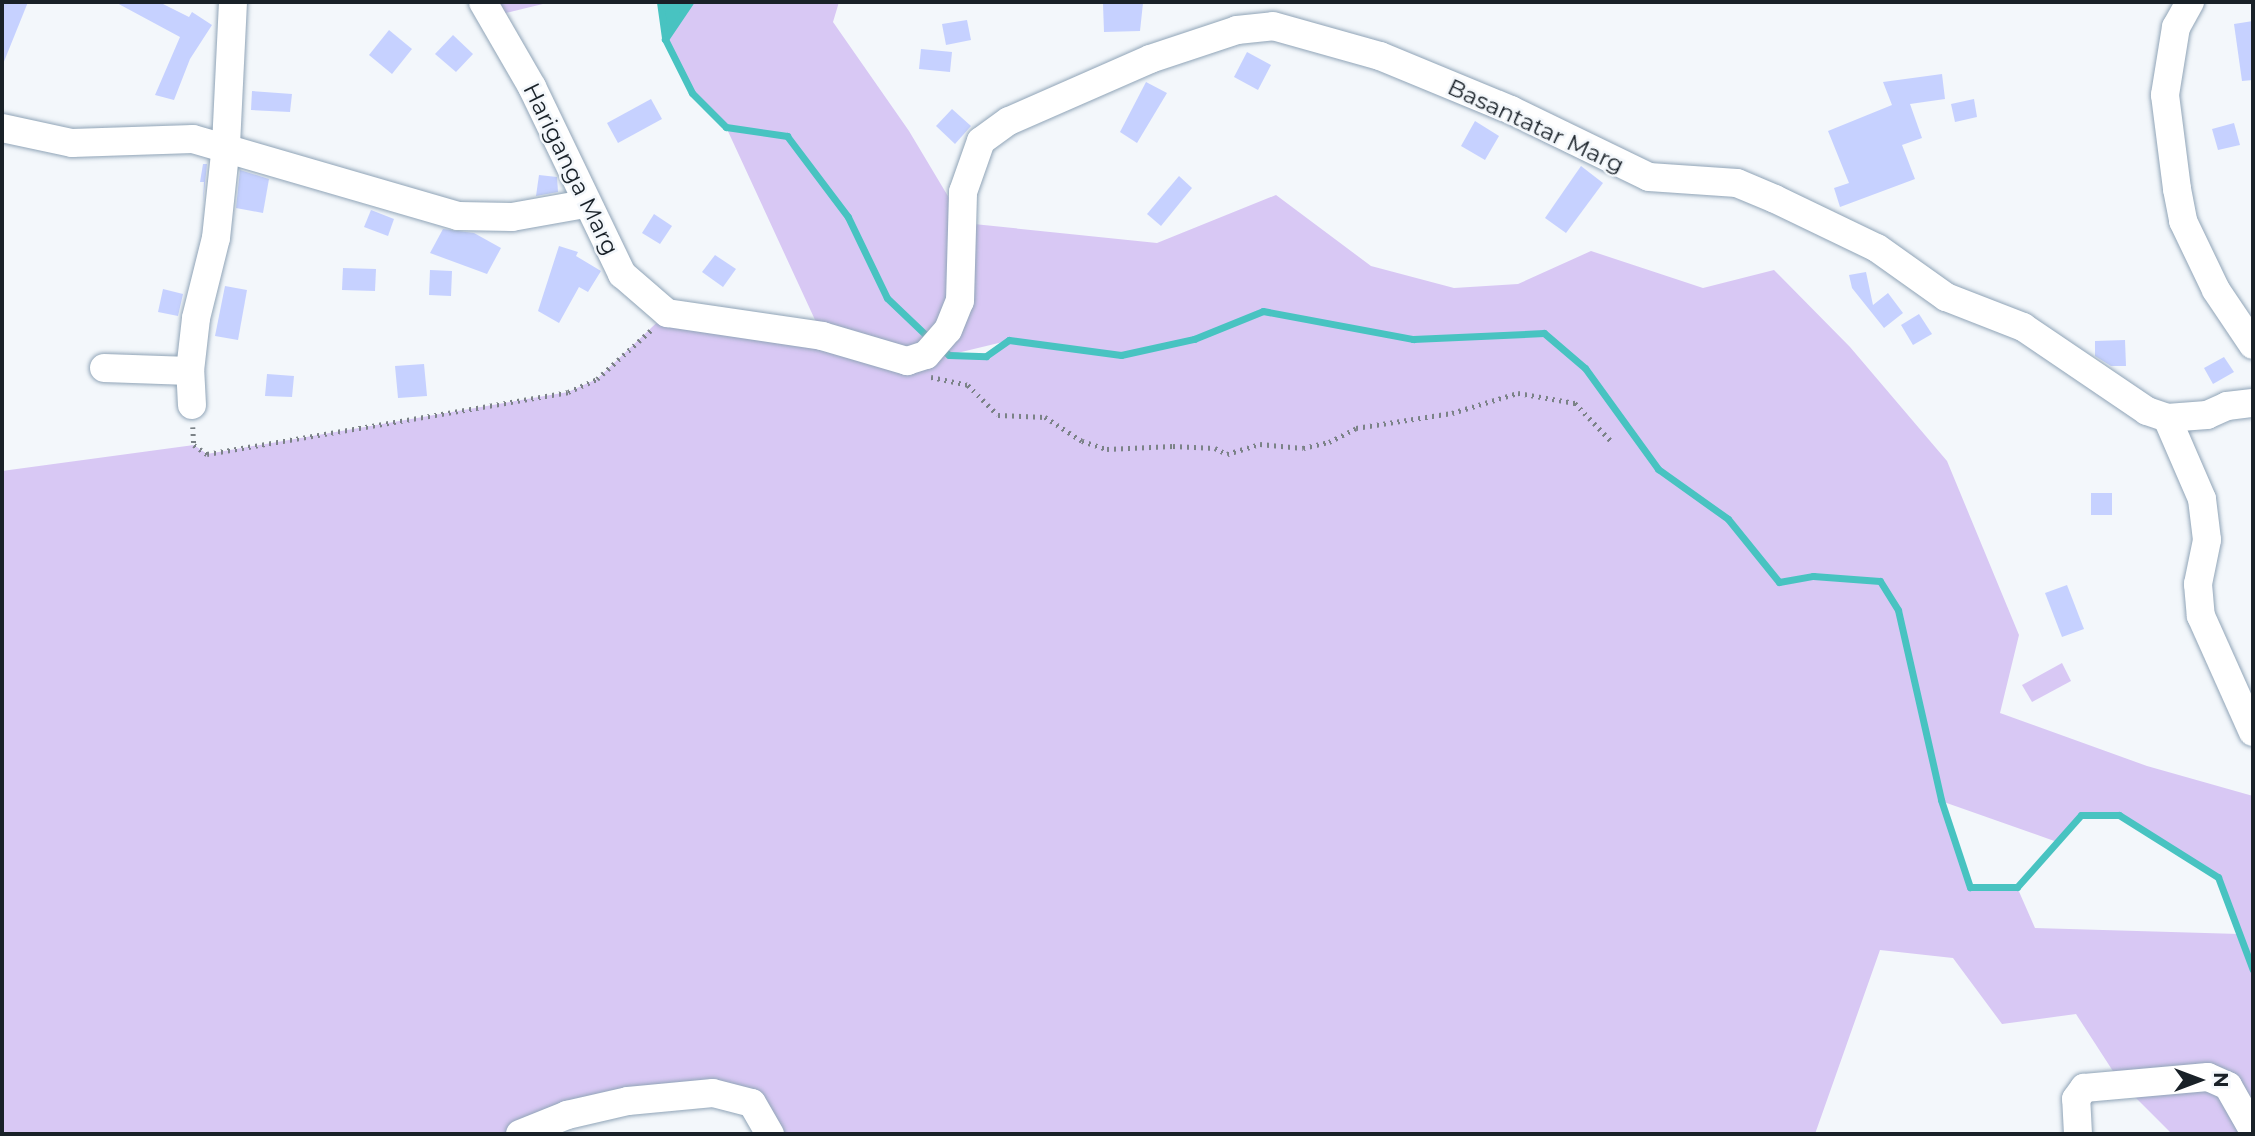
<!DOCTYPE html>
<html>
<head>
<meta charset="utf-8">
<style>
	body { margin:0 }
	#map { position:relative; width:2255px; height:1136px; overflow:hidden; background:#f3f7fb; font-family:Montserrat,sans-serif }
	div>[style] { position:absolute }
	.green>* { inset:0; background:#d8c8f4 }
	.water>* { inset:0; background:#48c3c1 }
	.stream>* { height:7px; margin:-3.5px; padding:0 3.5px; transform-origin:3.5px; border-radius:3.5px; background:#48c3c1 }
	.building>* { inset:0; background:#c6d1ff }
	.path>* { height:4.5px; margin-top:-2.25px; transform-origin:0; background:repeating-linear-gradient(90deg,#7b8287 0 2px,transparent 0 7px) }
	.roads { filter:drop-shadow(0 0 2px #90a4b7) drop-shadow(0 0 2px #90a4b7) }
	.minor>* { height:28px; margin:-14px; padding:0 14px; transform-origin:14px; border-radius:14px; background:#fff }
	span { translate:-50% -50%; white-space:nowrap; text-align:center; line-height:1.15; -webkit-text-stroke:5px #f3f7fb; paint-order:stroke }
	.street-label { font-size:23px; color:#192128 }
	.frame { position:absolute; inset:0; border:4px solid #192128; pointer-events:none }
	.north { position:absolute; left:2164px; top:1045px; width:70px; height:70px; -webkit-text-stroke:5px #f3f7fb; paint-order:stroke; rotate:90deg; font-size:19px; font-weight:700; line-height:28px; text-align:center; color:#192128 }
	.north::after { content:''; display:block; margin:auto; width:24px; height:32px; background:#192128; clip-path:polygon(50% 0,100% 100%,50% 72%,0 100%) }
</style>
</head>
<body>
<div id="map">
	<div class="green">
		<i style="clip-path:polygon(483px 2px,551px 2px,493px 16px)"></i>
		<i style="clip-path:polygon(evenodd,690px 2px,839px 2px,833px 22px,909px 131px,964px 223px,1157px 243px,1276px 195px,1371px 266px,1454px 288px,1518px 284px,1591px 251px,1703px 288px,1774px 270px,1850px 347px,1947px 461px,2019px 635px,2000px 713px,2147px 766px,2253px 796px,2253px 1134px,2172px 1134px,2120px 1082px,2076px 1014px,2002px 1024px,1953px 958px,1880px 950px,1815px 1134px,770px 1134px,713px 1093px,520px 1134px,2px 1134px,2px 471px,194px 445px,207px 454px,568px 392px,597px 379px,667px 313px,822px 335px,726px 127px,692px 93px,665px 39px,690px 2px,1007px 341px,986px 356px,953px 354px,1007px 341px,690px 2px,1941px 801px,2060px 843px,2082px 815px,2119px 815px,2218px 877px,2239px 934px,2035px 928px,2017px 887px,1970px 887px,1941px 801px)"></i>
		<i style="clip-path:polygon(2062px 663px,2071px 681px,2032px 702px,2022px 685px)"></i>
	</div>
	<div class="water">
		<i style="clip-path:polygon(660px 2px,690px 2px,665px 39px)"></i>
	</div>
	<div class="stream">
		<i style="left:660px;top:2px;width:36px;rotate:82deg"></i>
		<i style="left:690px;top:2px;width:45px;rotate:124deg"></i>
		<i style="left:665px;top:39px;width:60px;rotate:63.4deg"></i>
		<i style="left:692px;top:93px;width:48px;rotate:45deg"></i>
		<i style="left:726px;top:127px;width:62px;rotate:8.4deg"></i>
		<i style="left:787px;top:136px;width:101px;rotate:53deg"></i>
		<i style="left:848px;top:217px;width:90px;rotate:64.3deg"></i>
		<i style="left:887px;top:298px;width:62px;rotate:43.7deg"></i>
		<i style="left:942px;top:349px;width:9px;rotate:41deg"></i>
		<i style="left:949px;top:355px;width:37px;rotate:2deg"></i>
		<i style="left:986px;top:356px;width:28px;rotate:-35deg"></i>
		<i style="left:1009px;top:340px;width:113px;rotate:7.6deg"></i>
		<i style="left:1121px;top:355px;width:75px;rotate:-12.4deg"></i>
		<i style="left:1194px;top:339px;width:74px;rotate:-22.1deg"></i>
		<i style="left:1263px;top:311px;width:153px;rotate:10.6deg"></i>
		<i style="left:1413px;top:339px;width:131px;rotate:-2.6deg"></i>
		<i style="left:1544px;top:333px;width:54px;rotate:40.5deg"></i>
		<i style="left:1585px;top:368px;width:125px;rotate:54.1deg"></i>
		<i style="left:1658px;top:469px;width:86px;rotate:35.5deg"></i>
		<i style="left:1728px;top:519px;width:81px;rotate:51deg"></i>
		<i style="left:1779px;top:582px;width:35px;rotate:-10deg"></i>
		<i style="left:1813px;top:576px;width:67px;rotate:4.3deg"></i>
		<i style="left:1880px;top:581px;width:34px;rotate:58deg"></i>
		<i style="left:1898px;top:610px;width:195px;rotate:77.2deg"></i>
		<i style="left:1941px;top:800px;width:92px;rotate:71.6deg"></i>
		<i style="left:1970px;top:887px;width:47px"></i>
		<i style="left:2017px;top:887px;width:96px;rotate:-48.4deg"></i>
		<i style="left:2081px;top:815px;width:38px"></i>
		<i style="left:2119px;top:815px;width:117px;rotate:32.1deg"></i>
		<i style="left:2218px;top:877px;width:99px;rotate:69.4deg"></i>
	</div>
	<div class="building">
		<i style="clip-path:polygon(2px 2px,28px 2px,3px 64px,2px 64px)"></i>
		<i style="clip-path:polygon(115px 2px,159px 2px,189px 17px,192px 12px,212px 25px,190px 59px,174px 100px,155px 95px,180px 37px)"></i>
		<i style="clip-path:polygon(1143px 3px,1140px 31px,1104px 32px,1103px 4px)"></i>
		<i style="clip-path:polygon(967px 20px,971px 40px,946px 45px,942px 24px)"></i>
		<i style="clip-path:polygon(2253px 21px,2253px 80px,2242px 81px,2234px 24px)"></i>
		<i style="clip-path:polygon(389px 30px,412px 49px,392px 74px,369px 55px)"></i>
		<i style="clip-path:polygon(453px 35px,473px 54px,456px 72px,435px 54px)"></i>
		<i style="clip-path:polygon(921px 49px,952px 52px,950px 72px,919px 69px)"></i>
		<i style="clip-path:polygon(1247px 52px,1271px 65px,1258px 90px,1234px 77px)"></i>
		<i style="clip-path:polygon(1942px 74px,1945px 99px,1910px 104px,1922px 138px,1902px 145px,1915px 179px,1840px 207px,1834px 188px,1849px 183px,1828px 131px,1892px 105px,1883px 82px)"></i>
		<i style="clip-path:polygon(1146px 82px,1167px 93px,1137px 143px,1120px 132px)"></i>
		<i style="clip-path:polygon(252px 91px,292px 94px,290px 112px,251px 110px)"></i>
		<i style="clip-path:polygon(651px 99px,662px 119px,618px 143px,607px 123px)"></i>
		<i style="clip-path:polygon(1974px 99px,1977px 117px,1955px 122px,1951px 104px)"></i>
		<i style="clip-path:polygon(952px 109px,971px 126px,955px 144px,936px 126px)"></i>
		<i style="clip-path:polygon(1475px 121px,1499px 136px,1485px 160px,1461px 146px)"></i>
		<i style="clip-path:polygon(2234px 123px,2240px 145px,2218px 150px,2212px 129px)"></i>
		<i style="clip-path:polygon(203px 164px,207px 164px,203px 203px,204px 182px,200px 182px)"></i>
		<i style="clip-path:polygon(1581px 166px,1603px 183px,1566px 233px,1545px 218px)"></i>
		<i style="clip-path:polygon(240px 170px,269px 179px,263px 213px,236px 208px)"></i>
		<i style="clip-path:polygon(539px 175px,557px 177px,558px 192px,536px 196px)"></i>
		<i style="clip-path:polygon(1179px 176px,1192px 188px,1161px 226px,1147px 214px)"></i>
		<i style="clip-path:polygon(371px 210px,394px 219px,388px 236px,364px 227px)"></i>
		<i style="clip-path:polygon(654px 214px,672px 226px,660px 244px,642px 233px)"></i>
		<i style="clip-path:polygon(443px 229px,474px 233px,501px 248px,487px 274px,430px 253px)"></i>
		<i style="clip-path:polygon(559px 246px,578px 252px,576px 256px,601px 271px,588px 292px,579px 287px,559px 323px,538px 311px)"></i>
		<i style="clip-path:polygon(715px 255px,736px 269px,723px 287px,702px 272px)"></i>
		<i style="clip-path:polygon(343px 268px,376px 269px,375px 291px,342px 290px)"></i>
		<i style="clip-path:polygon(430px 270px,452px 271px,451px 296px,429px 295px)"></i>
		<i style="clip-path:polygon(1866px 272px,1873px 305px,1888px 293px,1903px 313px,1884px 328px,1852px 288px,1849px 275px)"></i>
		<i style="clip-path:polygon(225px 286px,247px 290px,238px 340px,215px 336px)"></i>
		<i style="clip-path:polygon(163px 289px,183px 294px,178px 316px,158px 312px)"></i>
		<i style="clip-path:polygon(1919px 314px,1932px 334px,1913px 345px,1901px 325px)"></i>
		<i style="clip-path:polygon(2125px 340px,2126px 366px,2111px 366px,2095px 356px,2095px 341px)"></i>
		<i style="clip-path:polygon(2224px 357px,2234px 372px,2213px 384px,2204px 368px)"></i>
		<i style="clip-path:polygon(424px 364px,427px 396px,398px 398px,395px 366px)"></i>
		<i style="clip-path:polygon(267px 374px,294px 376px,292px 397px,265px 396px)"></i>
		<i style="clip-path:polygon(2091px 493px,2112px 493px,2112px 515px,2091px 515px)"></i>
		<i style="clip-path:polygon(2067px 585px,2084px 629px,2062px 637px,2045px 593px)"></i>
	</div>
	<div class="path">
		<i style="left:931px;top:377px;width:38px;rotate:12deg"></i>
		<i style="left:968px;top:385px;width:42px;rotate:45deg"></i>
		<i style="left:998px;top:415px;width:47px;rotate:2.4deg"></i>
		<i style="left:1045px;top:417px;width:44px;rotate:33deg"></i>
		<i style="left:1082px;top:441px;width:26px;rotate:18deg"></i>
		<i style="left:1107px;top:449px;width:66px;rotate:-2.6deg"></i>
		<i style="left:1173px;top:446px;width:42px;rotate:2.7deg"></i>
		<i style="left:1215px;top:448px;width:13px;rotate:27deg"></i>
		<i style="left:1227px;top:454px;width:34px;rotate:-17deg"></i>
		<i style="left:1260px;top:444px;width:43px;rotate:5.3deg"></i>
		<i style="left:1303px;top:448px;width:27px;rotate:-13deg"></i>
		<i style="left:1329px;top:442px;width:30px;rotate:-27deg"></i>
		<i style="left:1356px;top:428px;width:97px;rotate:-8.9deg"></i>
		<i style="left:1452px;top:413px;width:69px;rotate:-16.9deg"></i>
		<i style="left:1518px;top:393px;width:58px;rotate:10deg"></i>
		<i style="left:1575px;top:403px;width:54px;rotate:46.5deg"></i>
		<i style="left:193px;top:427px;width:18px;rotate:87deg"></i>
		<i style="left:194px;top:445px;width:16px;rotate:35deg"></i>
		<i style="left:207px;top:454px;width:366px;rotate:-9.7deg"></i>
		<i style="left:568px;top:392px;width:32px;rotate:-24deg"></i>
		<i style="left:597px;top:379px;width:73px;rotate:-42.2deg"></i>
	</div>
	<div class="roads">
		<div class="minor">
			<i style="left:483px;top:2px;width:98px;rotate:60deg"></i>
			<i style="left:532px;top:87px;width:208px;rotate:64.3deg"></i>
			<i style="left:622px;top:274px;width:60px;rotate:40.9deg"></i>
			<i style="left:667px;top:313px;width:157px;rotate:8.4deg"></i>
			<i style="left:822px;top:336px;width:89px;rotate:16.4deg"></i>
			<i style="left:907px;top:361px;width:20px;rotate:-18deg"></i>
			<i style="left:926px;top:355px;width:33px;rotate:-49deg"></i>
			<i style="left:948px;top:330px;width:31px;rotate:-68deg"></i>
			<i style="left:960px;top:301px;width:109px;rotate:-88.4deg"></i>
			<i style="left:963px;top:192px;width:54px;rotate:-70.6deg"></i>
			<i style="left:981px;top:141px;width:34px;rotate:-36deg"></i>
			<i style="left:1009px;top:121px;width:154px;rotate:-23.7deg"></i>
			<i style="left:1150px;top:59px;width:92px;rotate:-18.4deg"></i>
			<i style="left:1237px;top:30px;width:36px;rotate:-6deg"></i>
			<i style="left:1273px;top:26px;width:111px;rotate:15.7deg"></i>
			<i style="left:1380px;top:56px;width:142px;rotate:22.4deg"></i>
			<i style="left:1511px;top:110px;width:153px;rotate:25.9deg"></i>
			<i style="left:1649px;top:177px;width:88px;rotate:3.9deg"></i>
			<i style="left:1737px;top:183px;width:41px;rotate:22.8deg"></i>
			<i style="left:1775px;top:199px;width:113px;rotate:25.7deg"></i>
			<i style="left:1877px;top:248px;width:85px;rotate:35.4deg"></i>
			<i style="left:1946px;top:297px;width:83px;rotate:21.3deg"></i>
			<i style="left:2023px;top:327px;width:150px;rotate:34.1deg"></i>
			<i style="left:2147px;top:411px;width:21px;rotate:19deg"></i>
			<i style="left:2167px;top:418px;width:40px;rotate:-4.3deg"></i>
			<i style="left:2207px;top:415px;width:22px;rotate:-24deg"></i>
			<i style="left:2227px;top:406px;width:26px;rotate:-7deg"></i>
			<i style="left:2190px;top:2px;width:29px;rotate:119deg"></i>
			<i style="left:2176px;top:27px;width:69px;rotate:99.2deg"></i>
			<i style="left:2165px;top:95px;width:95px;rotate:82.7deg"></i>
			<i style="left:2177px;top:189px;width:33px;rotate:79deg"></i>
			<i style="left:2183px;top:221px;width:76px;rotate:64.4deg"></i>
			<i style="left:2216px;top:290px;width:66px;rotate:56.1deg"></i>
			<i style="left:2px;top:128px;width:72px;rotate:12.1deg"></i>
			<i style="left:72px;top:143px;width:121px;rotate:-1.9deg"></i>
			<i style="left:193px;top:139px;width:276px;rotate:16.2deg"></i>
			<i style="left:458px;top:216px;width:54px;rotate:1.1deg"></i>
			<i style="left:512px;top:217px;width:74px;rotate:-10.1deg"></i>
			<i style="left:104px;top:368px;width:86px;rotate:2deg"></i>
			<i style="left:192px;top:405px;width:34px;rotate:-93deg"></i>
			<i style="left:190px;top:371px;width:53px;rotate:-83.5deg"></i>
			<i style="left:196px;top:318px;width:82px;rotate:-76deg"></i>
			<i style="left:216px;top:238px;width:94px;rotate:-83.9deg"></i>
			<i style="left:226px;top:145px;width:143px;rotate:-87.2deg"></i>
			<i style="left:2167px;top:418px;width:88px;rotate:66.6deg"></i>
			<i style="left:2202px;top:499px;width:41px;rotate:83deg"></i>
			<i style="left:2207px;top:540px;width:45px;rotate:101.6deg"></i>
			<i style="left:2198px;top:584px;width:32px;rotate:85deg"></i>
			<i style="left:2201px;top:616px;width:127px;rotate:65.9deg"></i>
			<i style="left:520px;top:1134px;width:51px;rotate:-22deg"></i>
			<i style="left:567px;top:1115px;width:63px;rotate:-12.9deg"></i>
			<i style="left:628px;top:1101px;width:85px;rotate:-5.4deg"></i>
			<i style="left:713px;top:1093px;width:40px;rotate:14.4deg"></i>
			<i style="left:752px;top:1103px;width:36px;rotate:60deg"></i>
			<i style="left:2078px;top:1134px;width:35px;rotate:-93deg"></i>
			<i style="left:2076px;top:1099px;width:14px;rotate:-54deg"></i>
			<i style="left:2084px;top:1088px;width:124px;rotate:-5.1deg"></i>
			<i style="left:2208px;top:1077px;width:22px;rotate:24deg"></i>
			<i style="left:2228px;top:1086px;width:51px;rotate:60.4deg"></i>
		</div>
	</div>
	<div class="street-label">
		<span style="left:1536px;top:126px;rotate:25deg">Basantatar Marg</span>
		<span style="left:571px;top:169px;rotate:64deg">Hariganga Marg</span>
	</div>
	<div class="frame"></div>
	<div class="north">N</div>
</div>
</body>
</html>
